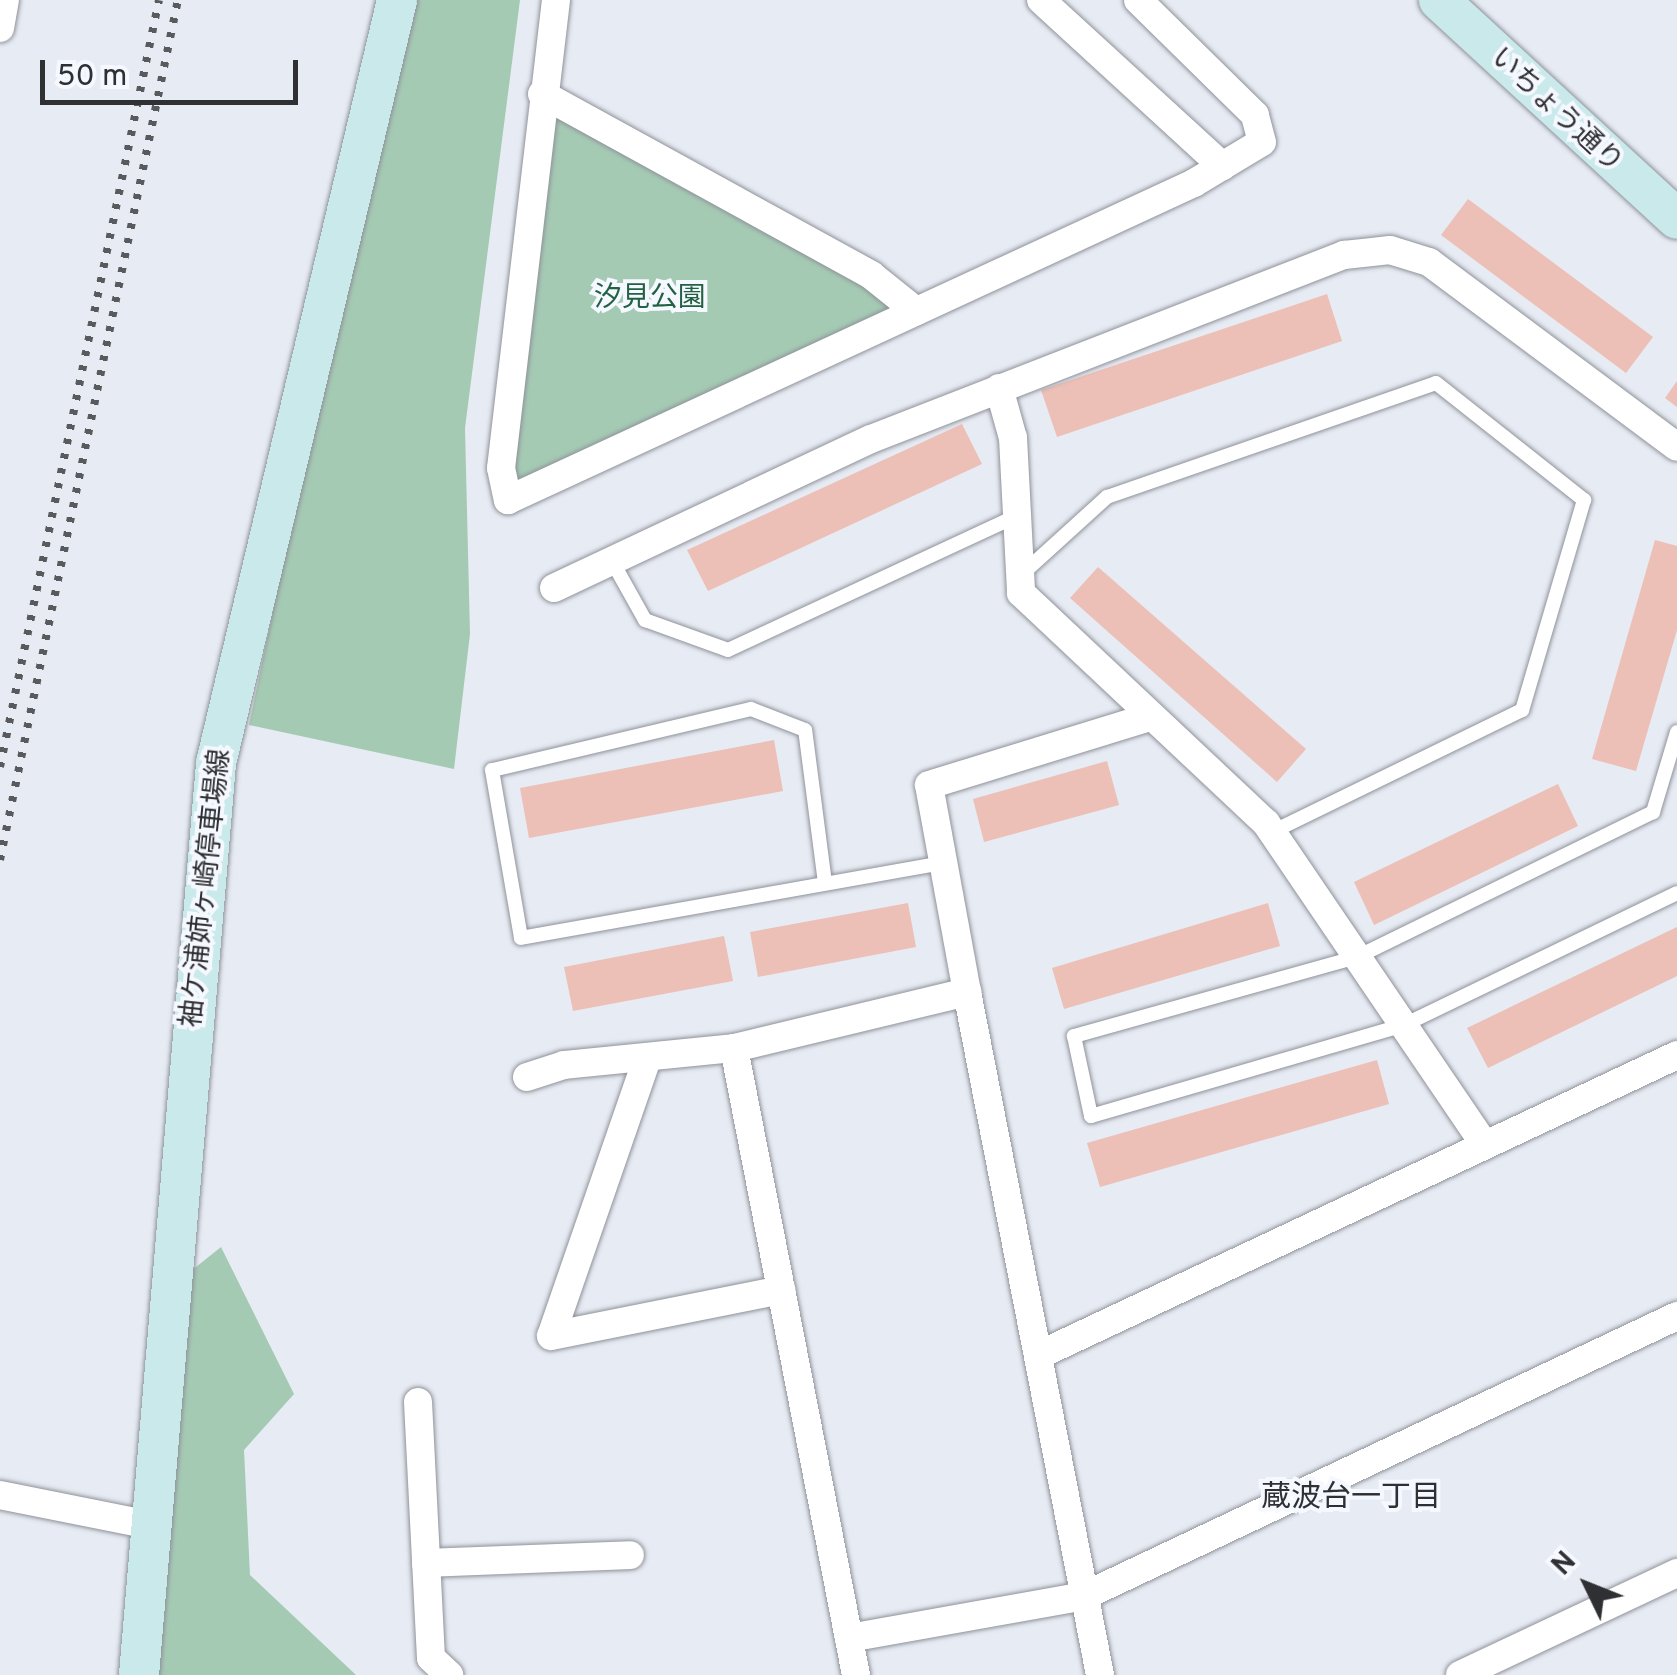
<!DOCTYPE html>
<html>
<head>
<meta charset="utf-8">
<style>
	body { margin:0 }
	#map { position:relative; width:1677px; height:1675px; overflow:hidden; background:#e7ebf3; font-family:Overpass,"Noto Sans JP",sans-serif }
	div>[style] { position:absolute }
	.green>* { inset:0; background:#a5cab4 }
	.building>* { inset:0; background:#ecbfb7 }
	.roads { filter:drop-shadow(0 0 2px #8f929a) drop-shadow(0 0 2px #8f929a) }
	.lane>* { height:14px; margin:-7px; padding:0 7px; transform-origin:7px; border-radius:7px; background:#fff }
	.street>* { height:28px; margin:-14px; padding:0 14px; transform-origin:14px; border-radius:14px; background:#fff }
	.secondary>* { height:40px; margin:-20px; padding:0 20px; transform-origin:20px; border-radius:20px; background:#cae9ea }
	.rail>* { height:8px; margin-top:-4px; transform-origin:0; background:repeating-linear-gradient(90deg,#585a5e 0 5px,transparent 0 15px) }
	span { translate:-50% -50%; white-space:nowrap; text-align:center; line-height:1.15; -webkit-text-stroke:8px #f5f8ff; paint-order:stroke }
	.street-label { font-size:28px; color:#2f3033 }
	.park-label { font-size:28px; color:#226142 }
	.neighbourhood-label { font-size:30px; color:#2f3033 }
	.north { position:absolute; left:1537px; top:1535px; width:100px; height:100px; -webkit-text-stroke:8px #f5f8ff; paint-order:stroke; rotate:313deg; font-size:28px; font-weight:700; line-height:40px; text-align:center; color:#2f3033 }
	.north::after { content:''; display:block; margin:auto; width:35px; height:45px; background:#2f3033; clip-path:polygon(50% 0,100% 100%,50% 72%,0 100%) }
	.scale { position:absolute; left:40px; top:60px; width:258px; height:45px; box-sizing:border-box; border:5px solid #2f3033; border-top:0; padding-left:12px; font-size:30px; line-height:35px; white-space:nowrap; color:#2f3033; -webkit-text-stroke:8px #f5f8ff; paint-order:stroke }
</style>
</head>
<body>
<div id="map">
	<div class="green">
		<i style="clip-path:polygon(401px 0,520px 0,465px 428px,470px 634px,454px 769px,249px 725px)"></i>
		<i style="clip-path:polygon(542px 94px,916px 311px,509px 500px)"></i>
		<i style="clip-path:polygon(221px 1247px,294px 1394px,244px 1450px,250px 1575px,356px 1675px,155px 1675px,186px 1275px)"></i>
	</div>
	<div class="building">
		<i style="clip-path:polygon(1468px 199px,1653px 337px,1626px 373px,1441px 235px)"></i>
		<i style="clip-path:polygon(1327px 294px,1342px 341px,1057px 437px,1041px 390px)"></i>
		<i style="clip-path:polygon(1677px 381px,1677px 407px,1665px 398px)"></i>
		<i style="clip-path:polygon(962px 424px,982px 464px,708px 591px,687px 550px)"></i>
		<i style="clip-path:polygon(1655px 540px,1677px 546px,1677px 630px,1636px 771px,1592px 759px)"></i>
		<i style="clip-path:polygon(1098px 567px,1306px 749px,1277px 782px,1070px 598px)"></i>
		<i style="clip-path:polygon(774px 740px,783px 791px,529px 838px,520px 788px)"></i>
		<i style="clip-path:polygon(1107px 761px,1119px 805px,984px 842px,973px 799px)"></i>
		<i style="clip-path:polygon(1558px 784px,1578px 826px,1374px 925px,1354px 882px)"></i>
		<i style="clip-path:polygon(908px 903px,916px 947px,758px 977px,750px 932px)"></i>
		<i style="clip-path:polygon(1268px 903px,1280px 946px,1064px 1009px,1052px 968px)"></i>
		<i style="clip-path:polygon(1677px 927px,1677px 976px,1488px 1068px,1467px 1028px)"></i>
		<i style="clip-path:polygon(724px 936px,733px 981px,573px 1011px,564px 967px)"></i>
		<i style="clip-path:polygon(1377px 1060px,1389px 1104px,1100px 1187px,1087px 1143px)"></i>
	</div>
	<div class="roads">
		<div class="lane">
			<i style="left:612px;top:561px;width:68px;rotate:60.8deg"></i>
			<i style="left:645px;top:620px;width:88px;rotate:19.9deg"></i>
			<i style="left:728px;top:650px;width:319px;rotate:-24.9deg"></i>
			<i style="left:1022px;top:574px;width:115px;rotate:-42.2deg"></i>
			<i style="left:1107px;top:497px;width:348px;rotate:-19.1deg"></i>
			<i style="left:1436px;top:383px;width:189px;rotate:38.3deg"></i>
			<i style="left:1584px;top:500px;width:219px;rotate:106.4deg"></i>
			<i style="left:1522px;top:710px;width:278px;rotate:154deg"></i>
			<i style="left:1677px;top:732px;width:84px;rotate:106.7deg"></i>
			<i style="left:1653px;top:812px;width:330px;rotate:153.9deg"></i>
			<i style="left:1357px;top:957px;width:294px;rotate:164.4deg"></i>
			<i style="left:1074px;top:1036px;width:82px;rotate:78deg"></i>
			<i style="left:1091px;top:1116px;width:326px;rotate:-16.2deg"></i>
			<i style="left:1404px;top:1025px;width:303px;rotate:-25.8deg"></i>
			<i style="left:825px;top:883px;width:154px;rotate:-97.4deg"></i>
			<i style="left:805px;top:730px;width:58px;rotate:-158.7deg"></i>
			<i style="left:751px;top:709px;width:266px;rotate:166.7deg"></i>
			<i style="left:492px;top:770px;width:170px;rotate:80.2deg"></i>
			<i style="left:521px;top:938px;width:429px;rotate:-10.1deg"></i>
		</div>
		<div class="street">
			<i style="left:556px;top:0;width:471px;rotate:96.7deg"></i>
			<i style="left:501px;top:468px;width:33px;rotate:78deg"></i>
			<i style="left:508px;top:500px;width:756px;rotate:-24.8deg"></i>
			<i style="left:1194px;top:183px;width:79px;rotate:-31.1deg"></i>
			<i style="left:1262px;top:142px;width:28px;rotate:-105deg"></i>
			<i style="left:1255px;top:115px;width:164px;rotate:-135.5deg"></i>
			<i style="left:1041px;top:0;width:246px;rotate:42.5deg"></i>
			<i style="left:0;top:28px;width:28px;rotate:-80deg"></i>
			<i style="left:542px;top:94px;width:376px;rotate:28.8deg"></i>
			<i style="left:871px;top:275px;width:58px;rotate:38.7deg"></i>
			<i style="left:999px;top:388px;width:52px;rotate:74.4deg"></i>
			<i style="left:1013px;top:438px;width:155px;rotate:87deg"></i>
			<i style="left:1021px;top:593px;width:336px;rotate:43.2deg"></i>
			<i style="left:1266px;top:823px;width:389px;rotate:55.8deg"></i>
			<i style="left:554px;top:588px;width:350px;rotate:-25.2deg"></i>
			<i style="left:871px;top:439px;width:508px;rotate:-21.26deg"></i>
			<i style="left:1344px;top:255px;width:46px;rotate:-6.2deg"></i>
			<i style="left:1390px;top:250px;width:41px;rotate:17.1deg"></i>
			<i style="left:1429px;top:262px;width:309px;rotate:36.7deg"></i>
			<i style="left:967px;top:992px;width:210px;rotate:-100.4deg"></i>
			<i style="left:929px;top:785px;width:231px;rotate:-17.1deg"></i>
			<i style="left:734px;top:1048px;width:639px;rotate:78.99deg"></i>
			<i style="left:647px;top:1059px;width:293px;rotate:109.1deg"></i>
			<i style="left:551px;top:1336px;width:235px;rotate:-11.3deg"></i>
			<i style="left:527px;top:1077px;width:39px;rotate:-18deg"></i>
			<i style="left:564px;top:1065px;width:171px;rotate:-5.7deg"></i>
			<i style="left:734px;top:1048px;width:240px;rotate:-13.5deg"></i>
			<i style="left:967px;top:992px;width:696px;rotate:78.98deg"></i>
			<i style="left:1039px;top:1355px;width:705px;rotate:-25.18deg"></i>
			<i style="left:418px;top:1402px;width:256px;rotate:87.1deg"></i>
			<i style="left:431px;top:1658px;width:25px;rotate:43deg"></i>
			<i style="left:0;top:1495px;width:153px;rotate:11.3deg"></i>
			<i style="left:426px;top:1563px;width:204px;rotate:-2.2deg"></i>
			<i style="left:849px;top:1638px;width:239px;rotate:-10.1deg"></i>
			<i style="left:1084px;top:1596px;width:656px;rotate:-25.28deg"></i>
			<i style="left:1460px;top:1675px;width:240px;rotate:-25.2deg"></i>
		</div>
		<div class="secondary">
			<i style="left:1439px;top:0;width:323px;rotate:42.6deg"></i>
			<i style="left:139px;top:1675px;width:915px;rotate:-85.17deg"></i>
			<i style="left:216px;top:763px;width:784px;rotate:-76.65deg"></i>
		</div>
	</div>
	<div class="rail">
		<i style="left:0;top:767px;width:783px;rotate:-78.29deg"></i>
		<i style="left:0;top:860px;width:878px;rotate:-78.31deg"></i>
	</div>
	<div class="street-label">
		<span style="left:1556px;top:111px;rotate:43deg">いちょう通り</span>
		<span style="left:207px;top:888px;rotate:-84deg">袖ケ浦姉ヶ崎停車場線</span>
	</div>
	<div class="park-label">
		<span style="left:650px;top:299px">汐見公園</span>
	</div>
	<div class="neighbourhood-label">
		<span style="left:1351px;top:1499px">蔵波台一丁目</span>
	</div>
	<div class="north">N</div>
	<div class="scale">50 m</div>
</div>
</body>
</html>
